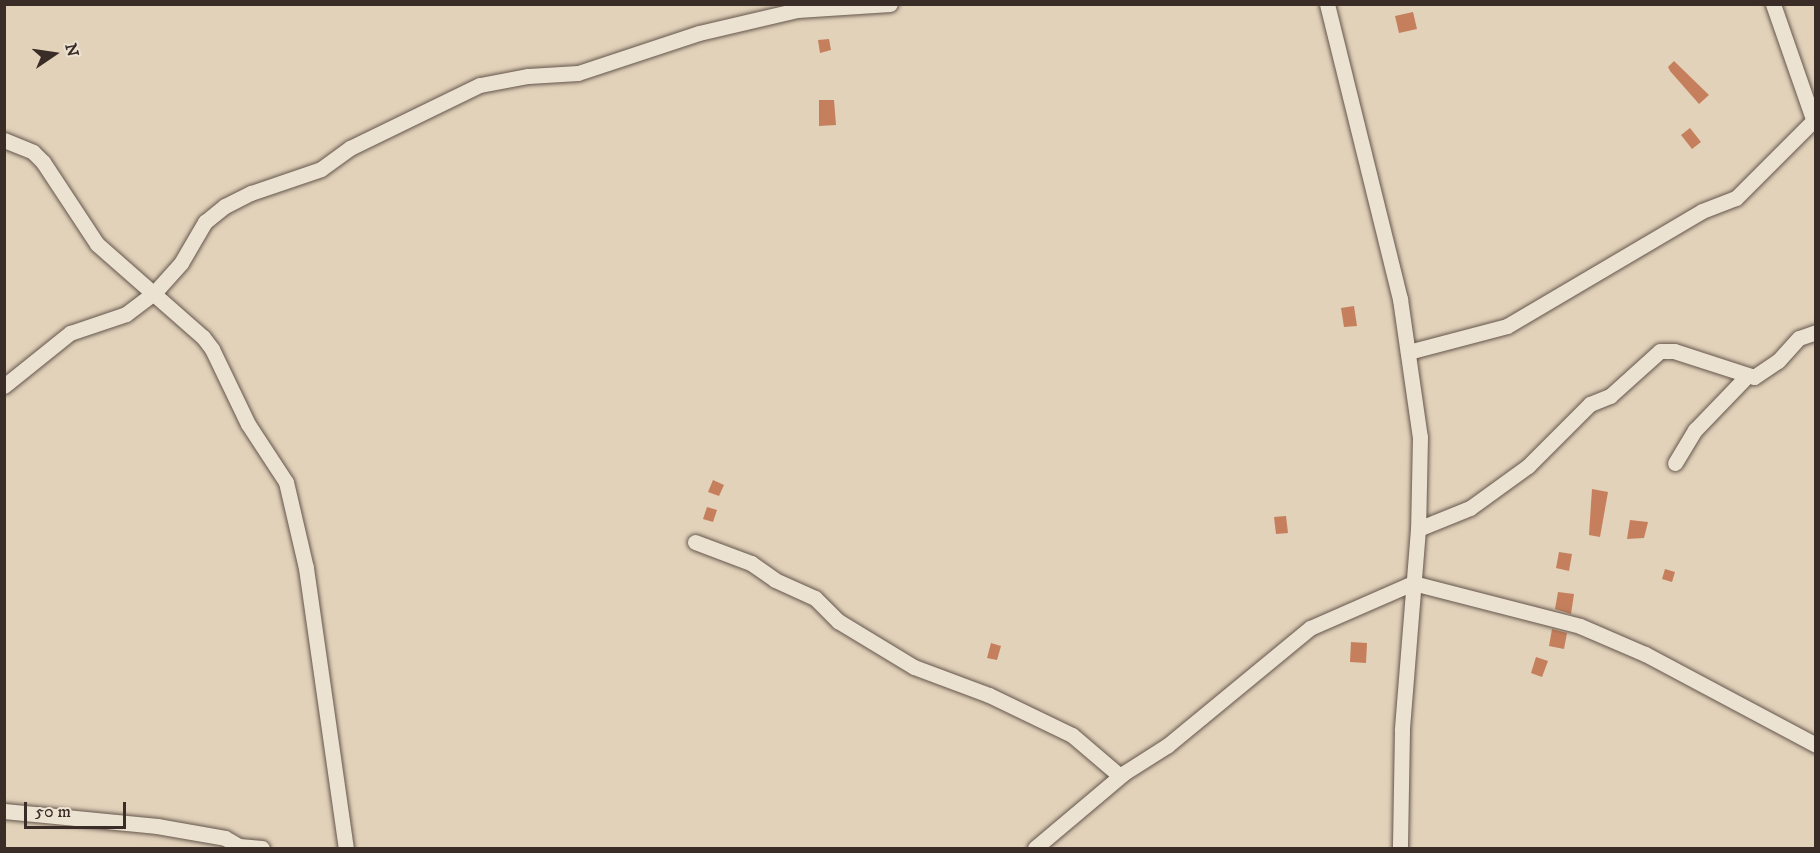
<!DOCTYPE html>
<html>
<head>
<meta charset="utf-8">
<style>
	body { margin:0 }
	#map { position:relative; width:1820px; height:853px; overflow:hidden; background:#e2d2ba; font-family:"IM FELL DW Pica",serif }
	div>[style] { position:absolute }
	.building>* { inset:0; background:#c57f5c }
	.roads { filter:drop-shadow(0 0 2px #64564c) drop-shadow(0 0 2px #64564c) }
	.minor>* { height:15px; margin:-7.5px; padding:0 7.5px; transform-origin:7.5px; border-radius:7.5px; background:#ece2d2 }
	span { translate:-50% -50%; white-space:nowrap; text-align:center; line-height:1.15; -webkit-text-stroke:6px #ece2d2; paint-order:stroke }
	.frame { position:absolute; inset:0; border:6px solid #3a2d28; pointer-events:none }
	.north { position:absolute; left:24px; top:24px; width:60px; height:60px; -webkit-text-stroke:4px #ece2d2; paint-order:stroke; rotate:77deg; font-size:16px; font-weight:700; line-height:24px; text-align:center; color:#3a2d28 }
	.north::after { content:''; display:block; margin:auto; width:21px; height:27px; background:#3a2d28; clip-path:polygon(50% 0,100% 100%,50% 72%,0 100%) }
	.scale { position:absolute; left:24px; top:802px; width:102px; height:27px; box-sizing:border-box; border:3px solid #3a2d28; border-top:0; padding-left:8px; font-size:18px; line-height:21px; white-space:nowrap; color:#3a2d28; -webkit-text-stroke:4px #ece2d2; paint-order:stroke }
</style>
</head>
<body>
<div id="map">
	<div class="building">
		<i style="clip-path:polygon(1413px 12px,1417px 29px,1399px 33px,1395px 16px)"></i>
		<i style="clip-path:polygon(829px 39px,831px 50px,820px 53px,818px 40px)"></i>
		<i style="clip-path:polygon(1674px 61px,1709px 95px,1699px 104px,1670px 71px,1668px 67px)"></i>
		<i style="clip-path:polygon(819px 100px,834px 100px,836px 125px,819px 126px)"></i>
		<i style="clip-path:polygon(1690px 128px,1701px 142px,1692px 149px,1681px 135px)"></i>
		<i style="clip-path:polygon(1354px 306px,1357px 326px,1344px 327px,1341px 308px)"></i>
		<i style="clip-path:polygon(713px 480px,724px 485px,719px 496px,708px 492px)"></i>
		<i style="clip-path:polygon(1592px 489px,1608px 492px,1600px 537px,1589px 535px)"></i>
		<i style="clip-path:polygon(707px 507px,717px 510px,713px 522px,703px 519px)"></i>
		<i style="clip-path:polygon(1286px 516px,1288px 533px,1276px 534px,1274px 517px)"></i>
		<i style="clip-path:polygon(1630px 520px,1648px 522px,1644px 538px,1627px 539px)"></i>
		<i style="clip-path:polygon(1559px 552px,1572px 554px,1569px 571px,1556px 568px)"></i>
		<i style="clip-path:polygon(1665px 569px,1675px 572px,1672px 582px,1662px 579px)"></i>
		<i style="clip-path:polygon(1558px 592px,1574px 594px,1571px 614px,1555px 609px)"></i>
		<i style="clip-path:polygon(1552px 629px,1567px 633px,1564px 649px,1549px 646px)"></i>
		<i style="clip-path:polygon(1351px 642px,1367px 643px,1366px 663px,1350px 662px)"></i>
		<i style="clip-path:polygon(991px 643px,1001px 646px,997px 660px,987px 658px)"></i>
		<i style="clip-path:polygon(1536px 657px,1548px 661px,1542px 677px,1531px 673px)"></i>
	</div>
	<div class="roads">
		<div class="minor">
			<i style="left:1327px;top:4px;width:304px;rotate:76.1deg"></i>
			<i style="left:1400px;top:299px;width:139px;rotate:81.8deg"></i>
			<i style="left:1420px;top:437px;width:92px;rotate:91.2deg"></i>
			<i style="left:1418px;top:529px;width:202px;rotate:94.6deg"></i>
			<i style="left:1402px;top:730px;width:118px;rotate:91deg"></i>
			<i style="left:1773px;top:4px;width:122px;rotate:70.8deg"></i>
			<i style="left:4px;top:140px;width:31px;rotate:22deg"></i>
			<i style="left:33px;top:152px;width:14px;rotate:45deg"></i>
			<i style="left:43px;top:162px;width:98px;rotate:56.6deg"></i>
			<i style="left:97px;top:244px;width:141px;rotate:41.3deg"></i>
			<i style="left:203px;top:337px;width:15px;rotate:53deg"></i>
			<i style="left:212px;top:349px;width:83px;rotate:64.4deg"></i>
			<i style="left:248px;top:424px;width:69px;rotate:56.8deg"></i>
			<i style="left:286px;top:482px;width:88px;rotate:76.9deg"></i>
			<i style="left:306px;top:568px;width:283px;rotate:81.9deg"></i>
			<i style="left:1408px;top:352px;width:102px;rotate:-14.7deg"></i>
			<i style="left:1507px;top:326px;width:226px;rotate:-30.5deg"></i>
			<i style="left:1702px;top:211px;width:36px;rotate:-21deg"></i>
			<i style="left:1736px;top:198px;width:113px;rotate:-45deg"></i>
			<i style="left:4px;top:386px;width:85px;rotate:-38.8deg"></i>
			<i style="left:70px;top:333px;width:59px;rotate:-18.7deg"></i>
			<i style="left:126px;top:314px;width:36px;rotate:-37deg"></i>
			<i style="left:155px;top:292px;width:39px;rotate:-48deg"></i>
			<i style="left:181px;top:263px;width:48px;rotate:-59.7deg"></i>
			<i style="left:205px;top:222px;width:26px;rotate:-39deg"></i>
			<i style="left:225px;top:206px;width:29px;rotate:-27deg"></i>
			<i style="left:251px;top:193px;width:74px;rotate:-18.9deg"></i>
			<i style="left:321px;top:169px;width:36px;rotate:-36deg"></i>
			<i style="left:350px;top:148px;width:144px;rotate:-25.9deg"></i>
			<i style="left:480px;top:85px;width:49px;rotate:-10.6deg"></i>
			<i style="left:528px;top:76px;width:50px;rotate:-3.4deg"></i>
			<i style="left:578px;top:73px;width:127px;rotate:-18.3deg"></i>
			<i style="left:699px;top:33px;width:101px;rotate:-13.2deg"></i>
			<i style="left:797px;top:10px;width:93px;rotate:-3.7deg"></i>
			<i style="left:1675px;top:463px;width:39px;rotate:-59deg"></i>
			<i style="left:1695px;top:430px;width:75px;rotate:-46.1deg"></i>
			<i style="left:1418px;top:529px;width:56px;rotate:-22deg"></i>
			<i style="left:1470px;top:508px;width:72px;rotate:-35.9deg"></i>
			<i style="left:1528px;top:466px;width:88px;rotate:-45deg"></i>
			<i style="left:1590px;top:404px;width:22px;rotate:-22deg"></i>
			<i style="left:1610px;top:396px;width:67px;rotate:-42deg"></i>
			<i style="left:1660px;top:351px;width:14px"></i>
			<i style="left:1674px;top:351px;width:84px;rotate:18deg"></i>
			<i style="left:1754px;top:377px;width:29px;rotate:-34deg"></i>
			<i style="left:1778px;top:361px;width:31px;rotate:-48deg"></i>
			<i style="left:1799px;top:338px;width:18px;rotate:-19deg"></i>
			<i style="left:695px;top:542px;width:60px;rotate:20.6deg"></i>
			<i style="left:751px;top:563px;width:29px;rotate:35deg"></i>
			<i style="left:775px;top:580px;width:44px;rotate:24.2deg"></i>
			<i style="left:815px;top:598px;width:33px;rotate:45deg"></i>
			<i style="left:838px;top:621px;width:89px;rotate:31.2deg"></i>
			<i style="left:914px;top:667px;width:80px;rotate:20.5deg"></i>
			<i style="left:989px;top:695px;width:92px;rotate:25.7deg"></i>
			<i style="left:1072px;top:735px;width:63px;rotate:40.5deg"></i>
			<i style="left:4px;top:811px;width:154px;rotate:5.6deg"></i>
			<i style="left:157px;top:826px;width:69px;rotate:10deg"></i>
			<i style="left:225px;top:838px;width:16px;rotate:30deg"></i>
			<i style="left:239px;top:846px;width:23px;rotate:5deg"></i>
			<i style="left:1035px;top:848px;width:116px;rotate:-40.1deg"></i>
			<i style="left:1124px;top:773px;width:52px;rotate:-32.5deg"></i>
			<i style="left:1168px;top:745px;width:184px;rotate:-39.5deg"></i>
			<i style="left:1310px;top:628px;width:112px;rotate:-23.6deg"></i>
			<i style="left:1413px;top:583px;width:172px;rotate:14.4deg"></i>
			<i style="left:1580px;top:626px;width:71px;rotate:23.3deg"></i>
			<i style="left:1645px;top:654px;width:194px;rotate:28deg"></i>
		</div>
	</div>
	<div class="frame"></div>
	<div class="north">N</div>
	<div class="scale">50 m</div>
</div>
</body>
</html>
